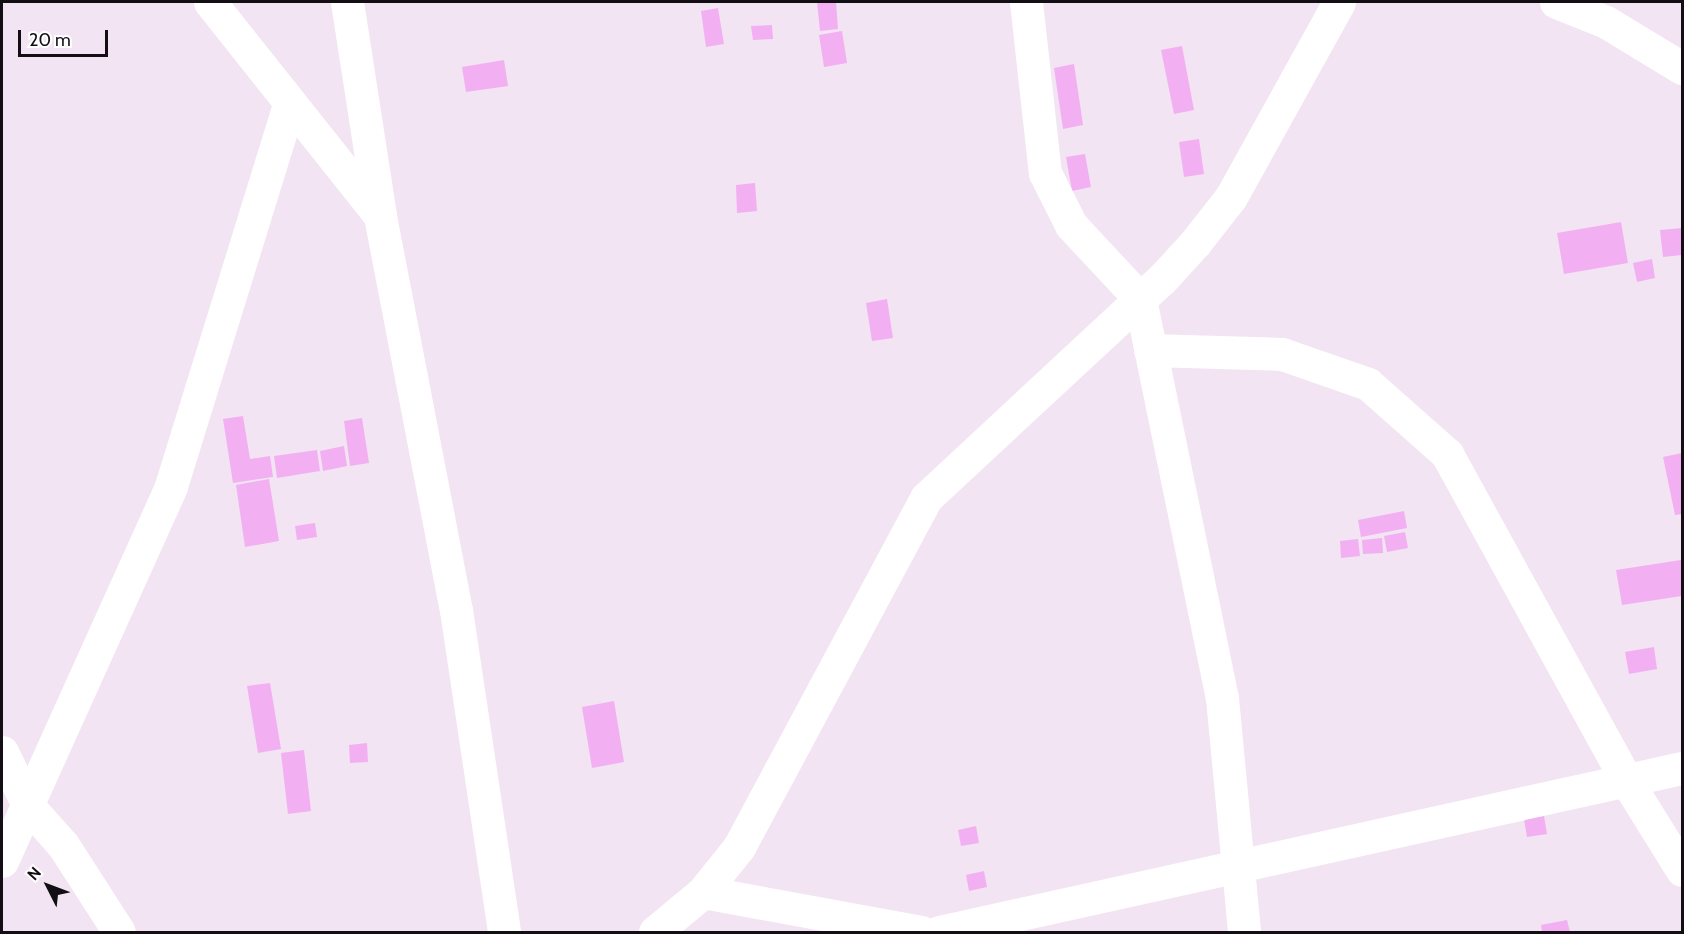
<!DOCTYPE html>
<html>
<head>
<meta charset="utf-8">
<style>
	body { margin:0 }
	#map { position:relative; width:1684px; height:934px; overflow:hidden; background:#f2e4f2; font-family:Cabin,sans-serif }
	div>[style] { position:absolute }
	.building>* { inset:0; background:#f2b0f2 }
	.street>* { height:33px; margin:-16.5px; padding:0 16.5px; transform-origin:16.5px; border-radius:16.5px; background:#fff }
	span { translate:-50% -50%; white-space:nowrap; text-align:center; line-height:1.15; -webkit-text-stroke:4.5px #fff; paint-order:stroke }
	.frame { position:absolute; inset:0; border:3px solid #130e13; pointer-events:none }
	.north { position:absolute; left:18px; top:856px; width:60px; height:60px; -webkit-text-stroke:4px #fff; paint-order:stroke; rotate:312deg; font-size:16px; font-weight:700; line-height:24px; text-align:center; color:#130e13 }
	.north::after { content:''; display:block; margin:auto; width:21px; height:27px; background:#130e13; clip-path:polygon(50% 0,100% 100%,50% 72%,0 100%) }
	.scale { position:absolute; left:18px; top:30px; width:90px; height:27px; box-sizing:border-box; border:3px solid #130e13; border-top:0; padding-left:8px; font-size:18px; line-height:21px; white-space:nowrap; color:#130e13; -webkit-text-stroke:4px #fff; paint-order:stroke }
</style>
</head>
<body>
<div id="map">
	<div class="building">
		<i style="clip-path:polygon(817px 2px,836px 2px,838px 29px,820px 31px)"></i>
		<i style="clip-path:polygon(718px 8px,724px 44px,706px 47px,701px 11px)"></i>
		<i style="clip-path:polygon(772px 25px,773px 39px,753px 40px,751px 26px)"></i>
		<i style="clip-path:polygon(842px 31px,847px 63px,824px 67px,819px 35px)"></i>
		<i style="clip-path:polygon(1182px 46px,1194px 110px,1174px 114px,1161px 50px)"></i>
		<i style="clip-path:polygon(504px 60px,508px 86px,466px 92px,462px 67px)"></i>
		<i style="clip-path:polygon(1074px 64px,1083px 125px,1063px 129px,1054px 68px)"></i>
		<i style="clip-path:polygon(1199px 139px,1204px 174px,1184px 177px,1179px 142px)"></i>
		<i style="clip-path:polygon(1085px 154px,1091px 187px,1072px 191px,1066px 157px)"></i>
		<i style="clip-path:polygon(755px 183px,757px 211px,737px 213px,736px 185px)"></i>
		<i style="clip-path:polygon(1621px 222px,1628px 263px,1564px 274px,1557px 233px)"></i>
		<i style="clip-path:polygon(1682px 228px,1682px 255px,1663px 257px,1660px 230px)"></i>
		<i style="clip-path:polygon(1652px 259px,1655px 278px,1637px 282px,1633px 263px)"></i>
		<i style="clip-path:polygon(887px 299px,893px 338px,872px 341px,866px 303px)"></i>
		<i style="clip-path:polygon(243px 416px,250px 459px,270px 456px,273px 477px,233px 483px,223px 419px)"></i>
		<i style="clip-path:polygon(362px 418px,369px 463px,350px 466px,344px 421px)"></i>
		<i style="clip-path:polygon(344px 446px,347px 466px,323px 471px,320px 451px)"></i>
		<i style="clip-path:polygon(317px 450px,320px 471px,277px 478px,274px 456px)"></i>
		<i style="clip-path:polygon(1682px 453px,1682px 514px,1675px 515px,1663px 457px)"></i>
		<i style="clip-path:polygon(269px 479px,279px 541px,245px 547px,236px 485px)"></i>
		<i style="clip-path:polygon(1404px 511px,1407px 528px,1361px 537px,1358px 520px)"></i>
		<i style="clip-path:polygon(315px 523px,317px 537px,297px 540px,295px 526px)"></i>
		<i style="clip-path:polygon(1405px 532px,1408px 548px,1387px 552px,1384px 536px)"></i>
		<i style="clip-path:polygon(1382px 538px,1383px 553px,1363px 554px,1362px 540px)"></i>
		<i style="clip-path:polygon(1358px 539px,1360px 556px,1341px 558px,1340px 541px)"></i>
		<i style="clip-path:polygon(1681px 560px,1682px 596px,1622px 605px,1616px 570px)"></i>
		<i style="clip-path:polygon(1654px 647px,1657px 669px,1629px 674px,1625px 652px)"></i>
		<i style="clip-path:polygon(270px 683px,281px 749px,258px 753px,247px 686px)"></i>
		<i style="clip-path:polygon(614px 701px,624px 762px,592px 768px,582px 707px)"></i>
		<i style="clip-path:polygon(367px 743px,368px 762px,350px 763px,349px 745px)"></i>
		<i style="clip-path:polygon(304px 750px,311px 811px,288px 814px,281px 753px)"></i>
		<i style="clip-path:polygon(1544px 816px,1547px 834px,1527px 837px,1524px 819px)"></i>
		<i style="clip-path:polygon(976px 826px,979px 843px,961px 846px,958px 830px)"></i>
		<i style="clip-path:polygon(984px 871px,987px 887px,969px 891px,966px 875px)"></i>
		<i style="clip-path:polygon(1567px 920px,1570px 932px,1542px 932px,1541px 925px)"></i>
	</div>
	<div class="street">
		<i style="left:210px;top:2px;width:273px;rotate:51.5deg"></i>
		<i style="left:347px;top:2px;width:217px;rotate:81.2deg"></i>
		<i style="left:380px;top:216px;width:401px;rotate:79.1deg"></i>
		<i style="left:456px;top:610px;width:326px;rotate:81.5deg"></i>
		<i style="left:1026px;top:2px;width:172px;rotate:83.7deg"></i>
		<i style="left:1045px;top:173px;width:58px;rotate:63.4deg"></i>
		<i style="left:1071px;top:225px;width:101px;rotate:47deg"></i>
		<i style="left:1140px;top:299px;width:407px;rotate:78.4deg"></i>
		<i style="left:1222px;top:698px;width:235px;rotate:84.6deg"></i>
		<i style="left:1556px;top:2px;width:54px;rotate:21.8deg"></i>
		<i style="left:1606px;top:22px;width:89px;rotate:31.2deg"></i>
		<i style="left:1150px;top:350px;width:132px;rotate:1.7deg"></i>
		<i style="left:1282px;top:354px;width:91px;rotate:19.2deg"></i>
		<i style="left:1368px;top:384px;width:106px;rotate:41.5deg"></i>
		<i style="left:1447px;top:454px;width:372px;rotate:61.2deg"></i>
		<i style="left:1626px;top:780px;width:106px;rotate:58.1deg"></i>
		<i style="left:2px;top:752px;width:61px;rotate:63.9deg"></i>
		<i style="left:29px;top:807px;width:51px;rotate:48.2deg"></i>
		<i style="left:63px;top:845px;width:103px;rotate:57.2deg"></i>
		<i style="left:2px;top:861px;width:411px;rotate:-65.7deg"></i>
		<i style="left:171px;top:486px;width:400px;rotate:-72.8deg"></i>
		<i style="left:703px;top:892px;width:222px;rotate:10.4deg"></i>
		<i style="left:655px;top:932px;width:62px;rotate:-39.8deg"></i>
		<i style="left:703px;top:892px;width:58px;rotate:-51.3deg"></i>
		<i style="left:739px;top:847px;width:396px;rotate:-61.8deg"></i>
		<i style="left:926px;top:498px;width:322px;rotate:-42.9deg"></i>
		<i style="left:1162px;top:279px;width:49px;rotate:-47.5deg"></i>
		<i style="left:1195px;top:243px;width:58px;rotate:-52deg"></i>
		<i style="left:1231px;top:197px;width:223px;rotate:-61deg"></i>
		<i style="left:939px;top:932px;width:761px;rotate:-12.45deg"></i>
	</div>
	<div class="frame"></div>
	<div class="north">N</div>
	<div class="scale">20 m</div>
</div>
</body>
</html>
